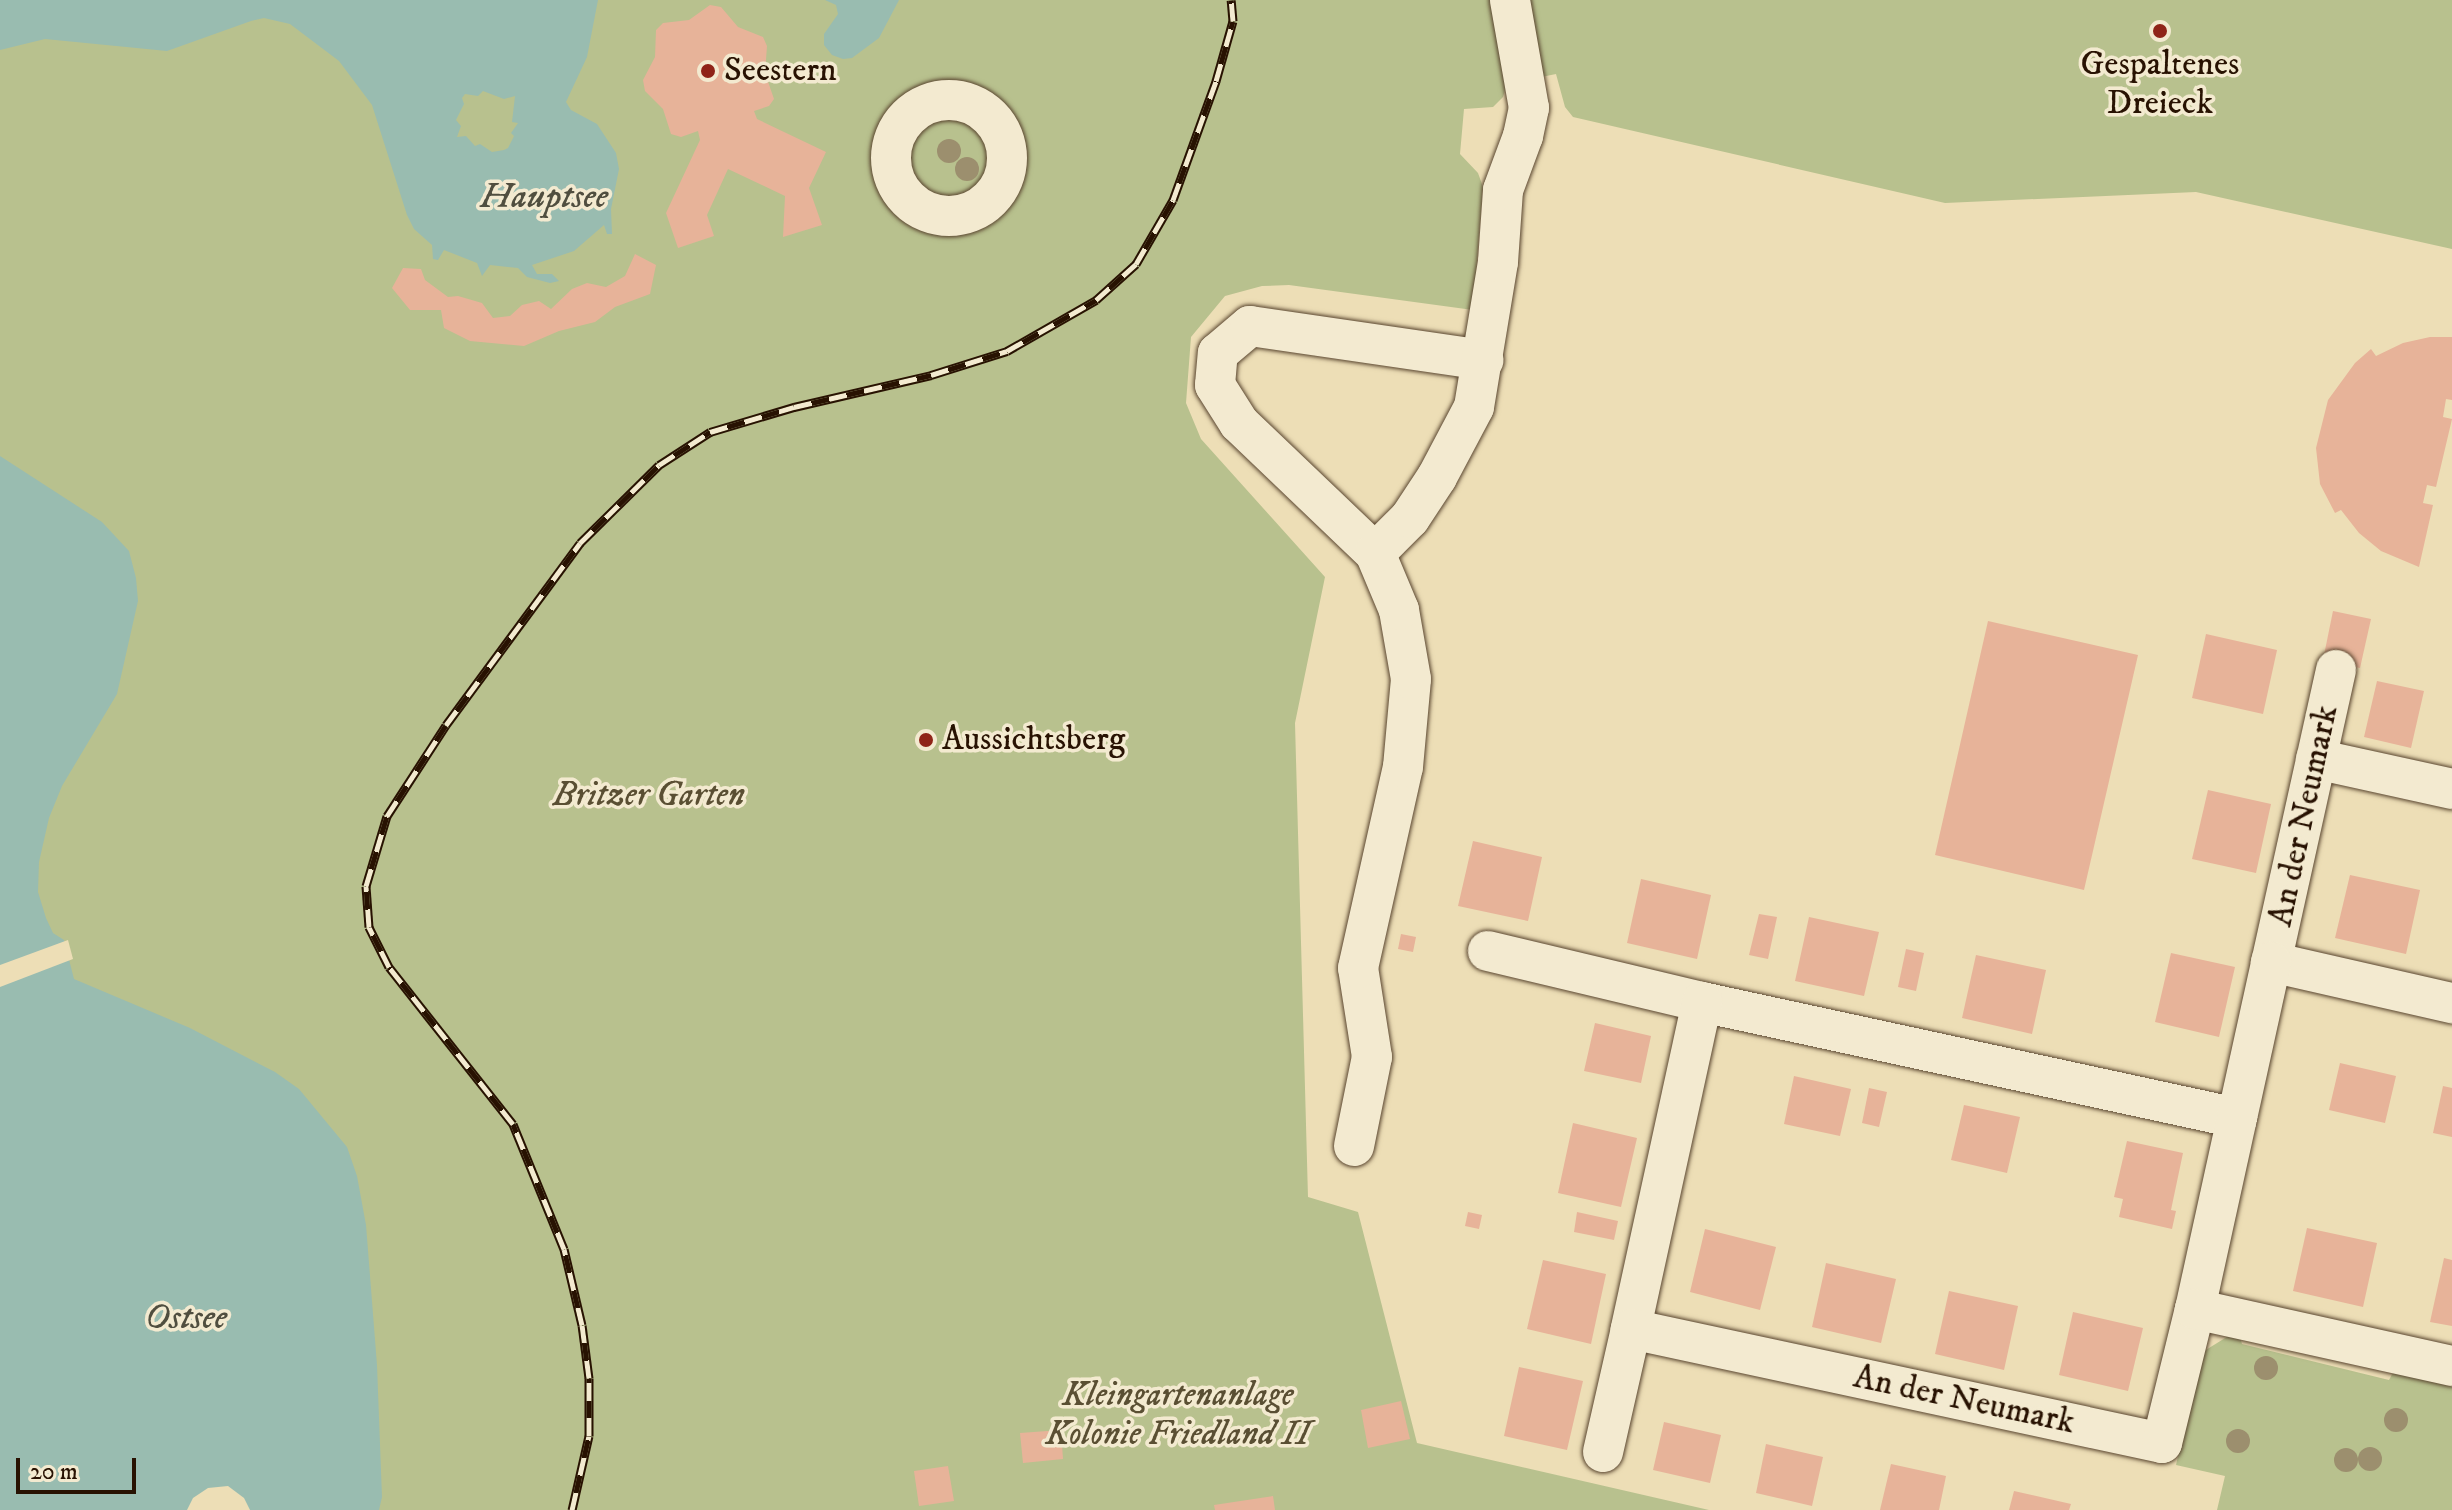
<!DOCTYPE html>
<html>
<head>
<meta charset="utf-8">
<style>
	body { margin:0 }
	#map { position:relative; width:2452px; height:1510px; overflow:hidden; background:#eddeb6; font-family:"IM FELL DW Pica",serif }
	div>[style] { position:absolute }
	.green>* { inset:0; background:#b8c18e }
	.water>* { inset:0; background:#99bcb0 }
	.pier>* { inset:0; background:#eddeb6 }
	.building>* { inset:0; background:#e7b399 }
	.roads { filter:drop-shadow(0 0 2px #59452f) drop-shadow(0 0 2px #59452f) }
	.minor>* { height:40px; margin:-20px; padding:0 20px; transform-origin:20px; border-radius:20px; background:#f3ead0 }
	.minor>.ring { margin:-20px; padding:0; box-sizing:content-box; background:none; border:40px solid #f3ead0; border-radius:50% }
	.rail>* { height:9px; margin-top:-4.5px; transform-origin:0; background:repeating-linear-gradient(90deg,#f3ead0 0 18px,#281202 0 36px); box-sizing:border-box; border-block:2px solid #281202 }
	.trees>* { width:24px; height:24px; margin:-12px; border-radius:50%; background:#9c8f6e }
	.dots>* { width:22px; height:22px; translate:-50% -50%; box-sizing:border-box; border:4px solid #f3ead0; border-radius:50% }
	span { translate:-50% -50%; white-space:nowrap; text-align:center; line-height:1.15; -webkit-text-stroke:7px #f3ead0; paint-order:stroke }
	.poi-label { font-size:34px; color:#281202 }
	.left { translate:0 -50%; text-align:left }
	.park-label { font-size:34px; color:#5a4f33; font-style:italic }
	.street-label { font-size:34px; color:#281202 }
	.water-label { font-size:36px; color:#504e3f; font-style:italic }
	.scale { position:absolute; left:16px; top:1458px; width:120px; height:36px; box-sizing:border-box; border:4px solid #281202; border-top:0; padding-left:10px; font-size:24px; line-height:28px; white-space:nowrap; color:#281202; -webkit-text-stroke:6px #f3ead0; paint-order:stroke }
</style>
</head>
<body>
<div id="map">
	<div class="green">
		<i style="clip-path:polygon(0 0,2452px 0,2452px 249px,2196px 192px,1945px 203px,1573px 117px,1565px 107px,1556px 74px,1507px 84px,1503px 97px,1493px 107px,1464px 109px,1460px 154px,1478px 173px,1483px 187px,1473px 310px,1289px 285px,1262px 286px,1225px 296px,1191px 337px,1186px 403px,1201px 439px,1325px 577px,1295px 723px,1308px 1197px,1358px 1212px,1417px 1443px,1709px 1510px,0 1510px)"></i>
		<i style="clip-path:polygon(2238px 1330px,2242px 1344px,2389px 1380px,2397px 1365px,2452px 1379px,2452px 1510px,2217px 1510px,2225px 1476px,2176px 1465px,2201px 1353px)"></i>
	</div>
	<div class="water">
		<i style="clip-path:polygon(evenodd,0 0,598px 0,587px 57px,566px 102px,571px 110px,597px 124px,616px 153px,619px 169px,611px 209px,612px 234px,607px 234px,604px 225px,574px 251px,532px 265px,537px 274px,552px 274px,559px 281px,550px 283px,527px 277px,518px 268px,490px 265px,482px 276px,477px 263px,444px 250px,438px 260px,433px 259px,432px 245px,414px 229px,407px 215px,372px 105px,339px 61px,290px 24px,264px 18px,251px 21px,167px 51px,45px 39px,0 50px,0 0,483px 91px,504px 99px,515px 96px,512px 122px,518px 123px,511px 133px,514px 136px,508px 148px,504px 150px,492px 152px,480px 144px,475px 146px,466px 136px,457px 137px,461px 126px,456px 120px,464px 104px,462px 98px,465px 94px,478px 96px,483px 91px)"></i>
		<i style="clip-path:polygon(825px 0,899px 0,879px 38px,852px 58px,843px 59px,832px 55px,824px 45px,824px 34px,838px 14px,836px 5px)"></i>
		<i style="clip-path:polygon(0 456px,102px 522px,129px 551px,136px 578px,138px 601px,117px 694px,62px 786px,49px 818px,39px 862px,38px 892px,46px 918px,53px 933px,64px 940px,74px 979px,190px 1028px,275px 1072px,299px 1089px,347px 1147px,357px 1176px,366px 1225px,377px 1365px,382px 1497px,379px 1510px,0 1510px)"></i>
	</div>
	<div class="pier">
		<i style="clip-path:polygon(68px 940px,73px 959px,0 987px,0 965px)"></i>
		<i style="clip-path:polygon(228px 1486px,244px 1498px,250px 1510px,187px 1510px,193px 1498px,208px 1488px)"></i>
	</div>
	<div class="building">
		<i style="clip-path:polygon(710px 5px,721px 7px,738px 27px,763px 37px,767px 46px,765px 73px,774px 99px,769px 106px,754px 111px,757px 119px,826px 152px,809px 188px,822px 225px,783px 237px,785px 196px,728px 169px,707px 215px,714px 236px,678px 248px,666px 213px,700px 140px,698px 131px,681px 137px,671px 134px,663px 109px,645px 91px,643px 80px,655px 57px,656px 30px,663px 23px,689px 20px)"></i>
		<i style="clip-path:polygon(635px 254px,656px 265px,650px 294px,615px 307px,595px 322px,559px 331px,524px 346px,470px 341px,444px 328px,441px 310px,410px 310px,392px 288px,403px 268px,421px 269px,425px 280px,448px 297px,458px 296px,482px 303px,493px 318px,510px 316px,522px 305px,539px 301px,551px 309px,572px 289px,587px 283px,606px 287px,625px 276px)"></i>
		<i style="clip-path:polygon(2430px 337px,2452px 337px,2452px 400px,2446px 399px,2443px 417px,2452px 419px,2436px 487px,2427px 485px,2423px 503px,2433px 505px,2419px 567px,2381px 551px,2359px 533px,2341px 510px,2335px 513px,2320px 484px,2316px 448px,2328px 400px,2355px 363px,2371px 349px,2376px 356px,2403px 343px)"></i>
		<i style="clip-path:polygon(2333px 611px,2371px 619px,2360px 668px,2323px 660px)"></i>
		<i style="clip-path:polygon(1988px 621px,2138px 655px,2084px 890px,1935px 855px)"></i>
		<i style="clip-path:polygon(2206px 634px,2277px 650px,2263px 714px,2192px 698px)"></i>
		<i style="clip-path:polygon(2377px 681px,2424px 691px,2411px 748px,2364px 737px)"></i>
		<i style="clip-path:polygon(2208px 790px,2271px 804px,2256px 873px,2192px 859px)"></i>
		<i style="clip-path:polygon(1473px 841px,1542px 857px,1528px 921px,1458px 906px)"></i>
		<i style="clip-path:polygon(2350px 875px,2420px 890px,2406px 954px,2335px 938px)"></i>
		<i style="clip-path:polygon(1641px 879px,1711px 895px,1697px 959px,1627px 943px)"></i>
		<i style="clip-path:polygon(1759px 914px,1777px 917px,1768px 959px,1749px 955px)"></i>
		<i style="clip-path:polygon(1809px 917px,1879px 932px,1864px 996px,1795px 981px)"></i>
		<i style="clip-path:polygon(1401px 934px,1416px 937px,1413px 952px,1398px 949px)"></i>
		<i style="clip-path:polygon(1906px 949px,1924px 953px,1916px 991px,1898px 987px)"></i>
		<i style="clip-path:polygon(2171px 953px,2235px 967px,2219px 1037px,2155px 1022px)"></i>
		<i style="clip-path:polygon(1976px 955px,2046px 970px,2032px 1034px,1962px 1018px)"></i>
		<i style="clip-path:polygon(1595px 1023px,1651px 1036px,1641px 1083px,1584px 1071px)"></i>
		<i style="clip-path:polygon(2340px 1063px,2396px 1076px,2385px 1123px,2329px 1110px)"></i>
		<i style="clip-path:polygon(1794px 1076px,1851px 1089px,1840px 1136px,1784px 1124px)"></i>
		<i style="clip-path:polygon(2443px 1086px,2452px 1088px,2452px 1137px,2433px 1133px)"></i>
		<i style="clip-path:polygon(1869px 1088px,1887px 1092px,1879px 1127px,1862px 1123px)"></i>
		<i style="clip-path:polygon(1964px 1105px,2020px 1117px,2007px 1173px,1951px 1160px)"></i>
		<i style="clip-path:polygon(1573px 1123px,1637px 1138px,1621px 1207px,1558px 1193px)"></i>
		<i style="clip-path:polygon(2127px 1141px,2183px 1153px,2171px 1210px,2176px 1211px,2172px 1229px,2119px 1217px,2123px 1199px,2114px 1197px)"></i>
		<i style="clip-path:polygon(1468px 1212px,1482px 1215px,1479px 1229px,1465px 1226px)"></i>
		<i style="clip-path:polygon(1577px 1212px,1618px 1221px,1614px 1240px,1574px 1232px)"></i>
		<i style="clip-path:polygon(2307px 1228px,2377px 1243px,2363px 1307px,2293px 1291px)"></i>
		<i style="clip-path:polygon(1705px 1229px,1776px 1247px,1760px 1310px,1690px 1292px)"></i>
		<i style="clip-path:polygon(2444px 1258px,2452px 1260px,2452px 1326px,2430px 1322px)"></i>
		<i style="clip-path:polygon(1543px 1260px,1606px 1274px,1591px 1344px,1527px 1329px)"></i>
		<i style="clip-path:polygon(1826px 1263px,1896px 1279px,1881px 1343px,1812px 1327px)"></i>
		<i style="clip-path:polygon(1949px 1291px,2018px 1306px,2004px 1370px,1935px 1354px)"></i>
		<i style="clip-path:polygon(2073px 1312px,2143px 1328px,2128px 1391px,2059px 1375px)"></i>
		<i style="clip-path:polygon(1519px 1367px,1583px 1381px,1567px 1450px,1504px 1436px)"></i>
		<i style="clip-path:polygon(1401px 1401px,1410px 1439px,1368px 1448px,1361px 1410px)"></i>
		<i style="clip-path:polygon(1664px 1422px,1721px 1435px,1710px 1483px,1653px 1470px)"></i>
		<i style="clip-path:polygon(1061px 1430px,1063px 1459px,1023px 1463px,1020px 1433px)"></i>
		<i style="clip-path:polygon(1766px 1444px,1823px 1457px,1812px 1506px,1756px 1493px)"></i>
		<i style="clip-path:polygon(1891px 1464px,1946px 1476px,1939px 1510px,1880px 1510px)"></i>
		<i style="clip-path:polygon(948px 1466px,954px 1501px,919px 1506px,914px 1471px)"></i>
		<i style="clip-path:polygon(2014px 1491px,2071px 1504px,2069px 1510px,2009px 1510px)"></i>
		<i style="clip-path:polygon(1273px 1496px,1275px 1510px,1215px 1510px,1214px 1505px)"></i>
	</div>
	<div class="roads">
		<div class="minor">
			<i class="ring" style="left:891px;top:100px;width:76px;height:76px"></i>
			<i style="left:1375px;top:553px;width:188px;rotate:-136.3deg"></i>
			<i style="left:1239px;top:423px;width:45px;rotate:-122.3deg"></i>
			<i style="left:1215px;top:385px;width:32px;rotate:-85deg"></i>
			<i style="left:1218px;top:353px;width:42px;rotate:-40.2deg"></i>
			<i style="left:1250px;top:326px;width:236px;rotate:8.3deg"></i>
			<i style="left:2336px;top:670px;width:299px;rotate:102.5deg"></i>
			<i style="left:2271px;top:962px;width:186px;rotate:12.8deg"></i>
			<i style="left:2316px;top:759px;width:139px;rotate:12.4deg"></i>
			<i style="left:1488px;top:951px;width:220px;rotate:13.4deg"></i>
			<i style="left:2237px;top:1118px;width:547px;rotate:-167.77deg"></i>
			<i style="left:1702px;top:1002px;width:335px;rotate:102.3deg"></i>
			<i style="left:1631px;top:1329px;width:543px;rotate:12.12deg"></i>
			<i style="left:2162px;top:1443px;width:138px;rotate:-76.2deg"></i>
			<i style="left:2195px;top:1309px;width:355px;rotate:-77.6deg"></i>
			<i style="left:1354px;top:1146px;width:91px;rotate:-78.6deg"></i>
			<i style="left:1372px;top:1057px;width:90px;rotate:-98.9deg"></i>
			<i style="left:1358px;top:968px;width:206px;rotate:-77.4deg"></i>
			<i style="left:1403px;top:767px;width:88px;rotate:-84.8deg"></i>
			<i style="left:1411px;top:679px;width:70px;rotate:-99.9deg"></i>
			<i style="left:1399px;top:610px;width:62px;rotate:-112.8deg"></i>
			<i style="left:1375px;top:553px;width:49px;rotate:-45deg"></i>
			<i style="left:1410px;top:518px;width:49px;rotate:-56.6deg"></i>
			<i style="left:1437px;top:477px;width:79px;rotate:-62.1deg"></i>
			<i style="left:1474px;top:407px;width:147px;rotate:-80.6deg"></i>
			<i style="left:1498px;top:262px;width:72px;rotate:-86deg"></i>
			<i style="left:1503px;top:190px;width:58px;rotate:-69.7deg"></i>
			<i style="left:1523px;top:136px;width:29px;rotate:-78deg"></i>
			<i style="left:1529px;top:108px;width:110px;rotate:-100deg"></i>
			<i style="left:2195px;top:1309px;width:263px;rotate:12.5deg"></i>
			<i style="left:1603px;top:1452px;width:126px;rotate:-77.2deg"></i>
		</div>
	</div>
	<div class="rail">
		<i style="left:572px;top:1510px;width:76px;rotate:-77.1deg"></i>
		<i style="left:589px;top:1436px;width:58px;rotate:-90deg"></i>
		<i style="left:589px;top:1378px;width:53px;rotate:-97.5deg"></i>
		<i style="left:582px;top:1325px;width:78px;rotate:-103.3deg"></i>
		<i style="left:564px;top:1249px;width:135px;rotate:-112.2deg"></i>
		<i style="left:513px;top:1124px;width:200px;rotate:-128.3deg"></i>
		<i style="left:389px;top:967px;width:45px;rotate:-116.6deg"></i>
		<i style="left:369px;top:927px;width:41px;rotate:-94.2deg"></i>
		<i style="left:366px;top:886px;width:73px;rotate:-73.3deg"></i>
		<i style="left:387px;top:816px;width:108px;rotate:-57deg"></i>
		<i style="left:446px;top:725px;width:226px;rotate:-53.6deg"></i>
		<i style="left:580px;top:543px;width:111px;rotate:-44.6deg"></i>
		<i style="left:659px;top:465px;width:61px;rotate:-32.9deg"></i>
		<i style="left:710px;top:432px;width:88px;rotate:-16.6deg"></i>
		<i style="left:794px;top:407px;width:141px;rotate:-13.1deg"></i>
		<i style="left:931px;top:375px;width:80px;rotate:-17.5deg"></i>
		<i style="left:1007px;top:351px;width:103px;rotate:-29.8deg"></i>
		<i style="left:1096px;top:300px;width:54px;rotate:-42deg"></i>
		<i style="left:1136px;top:264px;width:74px;rotate:-60deg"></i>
		<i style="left:1173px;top:200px;width:127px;rotate:-70.1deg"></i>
		<i style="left:1216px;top:81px;width:62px;rotate:-74.2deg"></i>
		<i style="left:1233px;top:21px;width:21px;rotate:-95deg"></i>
	</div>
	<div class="trees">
		<i style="left:949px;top:151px"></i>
		<i style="left:967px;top:169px"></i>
		<i style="left:2266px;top:1368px"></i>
		<i style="left:2396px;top:1420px"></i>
		<i style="left:2238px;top:1441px"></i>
		<i style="left:2370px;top:1459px"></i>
		<i style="left:2346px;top:1460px"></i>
	</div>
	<div class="dots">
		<i style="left:2160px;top:31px;background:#8f2418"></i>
		<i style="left:708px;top:71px;background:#8f2418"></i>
		<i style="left:926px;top:740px;background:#8f2418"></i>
	</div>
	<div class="poi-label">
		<span style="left:2160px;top:84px">Gespaltenes<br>Dreieck</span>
		<span class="left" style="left:724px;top:71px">Seestern</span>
		<span class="left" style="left:942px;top:740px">Aussichtsberg</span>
	</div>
	<div class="park-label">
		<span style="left:649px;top:796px">Britzer Garten</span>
		<span style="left:1178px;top:1415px">Kleingartenanlage<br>Kolonie Friedland II</span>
	</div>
	<div class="street-label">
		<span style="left:2304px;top:816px;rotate:-78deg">An der Neumark</span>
		<span style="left:1964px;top:1400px;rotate:12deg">An der Neumark</span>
	</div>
	<div class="water-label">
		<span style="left:544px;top:197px">Hauptsee</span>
		<span style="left:186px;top:1318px">Ostsee</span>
	</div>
	<div class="scale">20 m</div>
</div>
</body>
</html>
